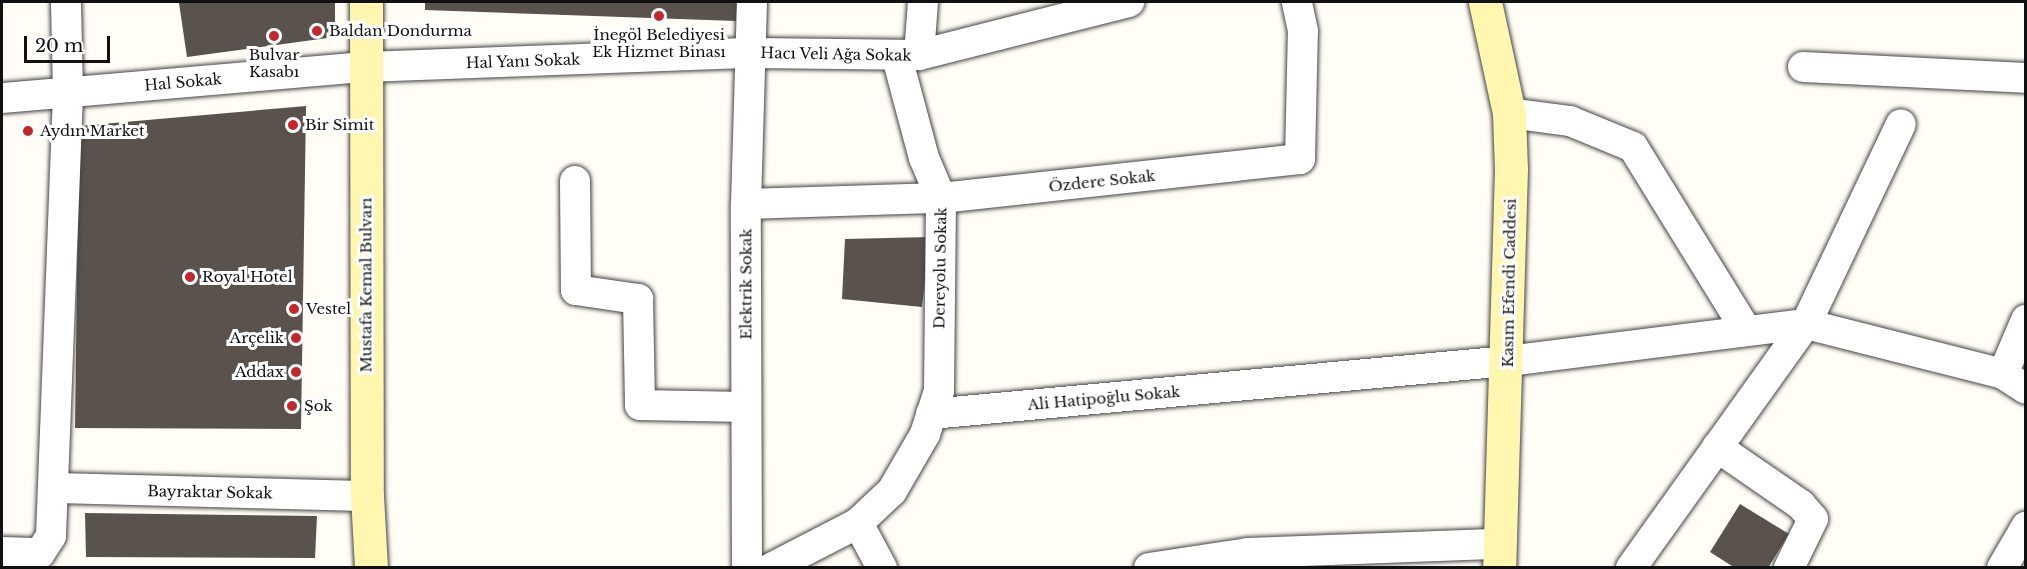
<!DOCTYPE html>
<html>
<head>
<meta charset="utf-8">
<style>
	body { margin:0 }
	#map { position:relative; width:2027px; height:569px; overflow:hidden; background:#fffdf5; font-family:"Libre Baskerville",serif }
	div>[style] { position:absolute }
	.building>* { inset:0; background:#5a524d }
	.roads { filter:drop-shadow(0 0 2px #444) drop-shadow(0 0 2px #444) }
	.street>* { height:30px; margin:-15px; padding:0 15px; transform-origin:15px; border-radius:15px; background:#fff }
	.secondary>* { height:33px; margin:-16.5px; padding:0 16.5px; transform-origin:16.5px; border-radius:16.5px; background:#fff6b0 }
	.dots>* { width:16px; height:16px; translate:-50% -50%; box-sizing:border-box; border:3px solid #fff; border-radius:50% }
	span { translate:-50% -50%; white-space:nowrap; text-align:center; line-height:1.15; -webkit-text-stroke:6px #fff; paint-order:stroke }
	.poi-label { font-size:15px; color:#111 }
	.left { translate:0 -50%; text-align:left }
	.right { translate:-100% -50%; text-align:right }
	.street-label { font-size:15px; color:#111 }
	.frame { position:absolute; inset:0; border:3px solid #111; pointer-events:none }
	.scale { position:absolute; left:24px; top:36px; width:86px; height:27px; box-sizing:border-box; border:3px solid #111; border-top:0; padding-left:8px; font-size:18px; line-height:21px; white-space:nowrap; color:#111; -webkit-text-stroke:4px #fff; paint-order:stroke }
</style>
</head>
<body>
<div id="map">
	<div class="building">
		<i style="clip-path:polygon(335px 2px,335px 37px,187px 57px,179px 3px)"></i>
		<i style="clip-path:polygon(425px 2px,737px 2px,736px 21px,425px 10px)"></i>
		<i style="clip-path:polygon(306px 106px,301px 429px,75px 428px,79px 126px)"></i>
		<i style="clip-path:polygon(930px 237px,922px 307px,842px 299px,845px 239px)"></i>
		<i style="clip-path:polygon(1740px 504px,1789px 534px,1768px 568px,1735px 568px,1710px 552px)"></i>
		<i style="clip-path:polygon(85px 513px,317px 516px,315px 558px,86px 557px)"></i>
	</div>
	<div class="roads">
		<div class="street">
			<i style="left:919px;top:55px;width:53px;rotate:-85.7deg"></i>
			<i style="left:1803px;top:67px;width:223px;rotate:2.8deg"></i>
			<i style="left:2px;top:98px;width:364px;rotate:-4.9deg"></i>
			<i style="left:365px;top:67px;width:387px;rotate:-2.1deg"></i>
			<i style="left:752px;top:53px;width:167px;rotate:0.7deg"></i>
			<i style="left:919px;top:55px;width:217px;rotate:-14.2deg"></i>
			<i style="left:1509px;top:113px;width:62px;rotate:7.5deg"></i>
			<i style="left:1570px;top:121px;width:68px;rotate:22.4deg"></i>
			<i style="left:1633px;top:147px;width:215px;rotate:58.3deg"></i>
			<i style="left:575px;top:181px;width:109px;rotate:89.5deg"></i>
			<i style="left:576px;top:290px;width:63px;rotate:8.3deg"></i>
			<i style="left:638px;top:299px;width:106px;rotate:88.9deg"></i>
			<i style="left:640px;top:405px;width:105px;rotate:1.1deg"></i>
			<i style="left:746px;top:204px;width:195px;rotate:-1.8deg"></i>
			<i style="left:941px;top:198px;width:361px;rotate:-6.2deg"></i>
			<i style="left:1300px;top:159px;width:128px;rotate:-88.7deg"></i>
			<i style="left:1303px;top:31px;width:30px;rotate:-102deg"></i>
			<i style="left:2003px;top:374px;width:59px;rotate:-66.9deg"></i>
			<i style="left:931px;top:414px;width:579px;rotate:-5.25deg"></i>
			<i style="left:1508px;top:361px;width:300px;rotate:-7.1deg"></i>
			<i style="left:1806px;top:324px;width:203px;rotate:14.2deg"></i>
			<i style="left:2003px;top:374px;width:27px;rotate:33deg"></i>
			<i style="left:1717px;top:447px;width:102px;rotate:34.6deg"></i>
			<i style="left:1801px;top:505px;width:18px;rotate:49deg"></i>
			<i style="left:1813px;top:519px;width:55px;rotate:116.1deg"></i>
			<i style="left:53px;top:488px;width:314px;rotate:1.5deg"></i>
			<i style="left:858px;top:523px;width:51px;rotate:61.9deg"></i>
			<i style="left:2px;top:552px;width:38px;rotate:2deg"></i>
			<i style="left:40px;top:553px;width:20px;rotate:-57deg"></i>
			<i style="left:51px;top:536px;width:444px;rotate:-87.8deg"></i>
			<i style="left:68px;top:92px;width:90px;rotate:-91.3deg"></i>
			<i style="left:747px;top:568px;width:364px;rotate:-90.2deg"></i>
			<i style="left:746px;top:204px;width:202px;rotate:-88.3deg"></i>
			<i style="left:771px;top:568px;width:98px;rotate:-27.3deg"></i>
			<i style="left:858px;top:523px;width:47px;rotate:-43.3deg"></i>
			<i style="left:892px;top:491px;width:66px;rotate:-59.9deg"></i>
			<i style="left:925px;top:434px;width:45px;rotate:-72deg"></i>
			<i style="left:939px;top:391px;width:193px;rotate:-89.4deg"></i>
			<i style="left:941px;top:198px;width:43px;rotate:-113deg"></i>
			<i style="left:924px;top:158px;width:105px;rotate:-105deg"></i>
			<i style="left:1149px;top:568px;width:100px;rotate:-8.6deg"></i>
			<i style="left:1248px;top:553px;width:251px;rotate:-2.1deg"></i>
			<i style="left:1631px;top:568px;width:300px;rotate:-54.4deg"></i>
			<i style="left:1806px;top:324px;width:221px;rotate:-64.6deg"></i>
			<i style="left:2002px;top:568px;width:48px;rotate:-59.7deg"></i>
		</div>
		<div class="secondary">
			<i style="left:366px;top:2px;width:494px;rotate:89.9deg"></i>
			<i style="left:367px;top:496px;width:72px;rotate:86.8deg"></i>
			<i style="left:1485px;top:2px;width:114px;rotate:77.8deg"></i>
			<i style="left:1509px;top:113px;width:56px;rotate:88deg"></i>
			<i style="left:1511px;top:169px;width:399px;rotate:91.7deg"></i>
		</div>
	</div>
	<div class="dots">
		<i style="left:659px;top:16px;background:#c4262e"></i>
		<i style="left:317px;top:31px;background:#c4262e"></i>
		<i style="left:274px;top:36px;background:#c4262e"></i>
		<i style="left:293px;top:125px;background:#c4262e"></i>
		<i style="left:28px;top:131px;background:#c4262e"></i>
		<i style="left:190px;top:277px;background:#c4262e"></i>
		<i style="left:294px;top:309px;background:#c4262e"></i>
		<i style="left:296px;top:338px;background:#c4262e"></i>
		<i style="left:296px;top:372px;background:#c4262e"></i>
		<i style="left:292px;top:406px;background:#c4262e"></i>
	</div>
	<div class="poi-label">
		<span class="left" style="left:329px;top:31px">Baldan Dondurma</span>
		<span style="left:659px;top:43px">İnegöl Belediyesi<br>Ek Hizmet Binası</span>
		<span style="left:274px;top:63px">Bulvar<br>Kasabı</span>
		<span class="left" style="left:305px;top:125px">Bir Simit</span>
		<span class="left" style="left:40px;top:131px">Aydın Market</span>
		<span class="left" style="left:202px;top:277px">Royal Hotel</span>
		<span class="left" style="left:306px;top:309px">Vestel</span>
		<span class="right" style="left:284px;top:338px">Arçelik</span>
		<span class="right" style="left:284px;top:372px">Addax</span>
		<span class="left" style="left:304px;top:406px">Şok</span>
	</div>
	<div class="street-label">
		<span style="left:836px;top:54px;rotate:1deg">Hacı Veli Ağa Sokak</span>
		<span style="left:523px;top:61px;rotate:-2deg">Hal Yanı Sokak</span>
		<span style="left:183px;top:82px;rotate:-5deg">Hal Sokak</span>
		<span style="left:1102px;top:181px;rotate:-6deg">Özdere Sokak</span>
		<span style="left:940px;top:268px;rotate:-89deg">Dereyolu Sokak</span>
		<span style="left:1509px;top:283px;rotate:-89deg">Kasım Efendi Caddesi</span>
		<span style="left:746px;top:284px;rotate:-90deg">Elektrik Sokak</span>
		<span style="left:366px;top:285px;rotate:-90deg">Mustafa Kemal Bulvarı</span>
		<span style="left:1104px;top:398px;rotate:-5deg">Ali Hatipoğlu Sokak</span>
		<span style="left:210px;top:492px;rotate:1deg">Bayraktar Sokak</span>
	</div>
	<div class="frame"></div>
	<div class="scale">20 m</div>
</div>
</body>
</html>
